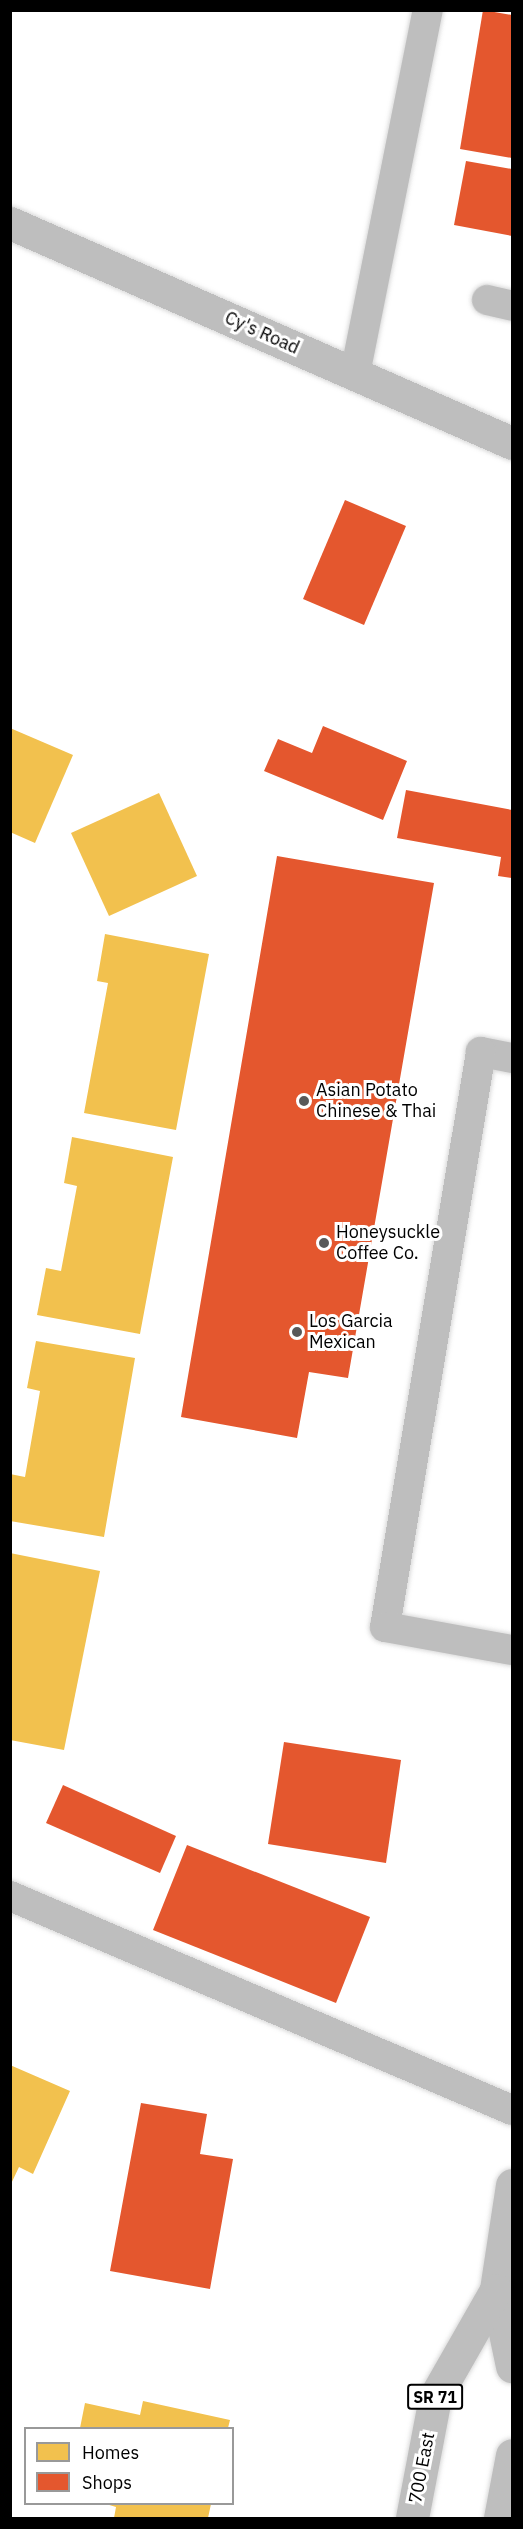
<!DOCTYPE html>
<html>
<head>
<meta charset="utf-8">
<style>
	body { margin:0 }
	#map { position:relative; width:523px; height:2529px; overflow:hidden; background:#fff; font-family:"IBM Plex Sans",sans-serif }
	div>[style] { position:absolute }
	.homes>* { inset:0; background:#f2c14e }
	.shops>* { inset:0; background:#e4572e }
	.roads { filter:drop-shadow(0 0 2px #dbdbdb) drop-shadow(0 0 2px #dbdbdb) }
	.service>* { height:30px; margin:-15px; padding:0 15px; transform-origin:15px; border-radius:15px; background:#bebebe }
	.minor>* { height:33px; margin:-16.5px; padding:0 16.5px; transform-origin:16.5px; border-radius:16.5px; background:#bebebe }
	.primary>* { height:33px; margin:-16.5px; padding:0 16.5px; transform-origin:16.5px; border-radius:16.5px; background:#bebebe }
	.dots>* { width:16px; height:16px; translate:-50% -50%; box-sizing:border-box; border:3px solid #fff; border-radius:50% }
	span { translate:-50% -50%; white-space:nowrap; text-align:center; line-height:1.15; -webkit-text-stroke:6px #fff; paint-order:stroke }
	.shield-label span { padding:2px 4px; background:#fff; border:2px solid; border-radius:4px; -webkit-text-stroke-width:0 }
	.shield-label { font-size:16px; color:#000; font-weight:700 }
	.street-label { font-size:18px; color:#000 }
	.poi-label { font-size:18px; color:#000 }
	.left { translate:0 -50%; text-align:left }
	.frame { position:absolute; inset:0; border:12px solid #000; pointer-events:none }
	.legend { position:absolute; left:24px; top:2427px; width:210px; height:78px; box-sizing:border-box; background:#fff; border:2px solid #999; margin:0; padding:8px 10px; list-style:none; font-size:18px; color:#000 }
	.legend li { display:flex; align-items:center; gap:12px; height:30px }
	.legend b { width:30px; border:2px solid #999 }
</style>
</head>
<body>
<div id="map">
	<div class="homes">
		<i style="clip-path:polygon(10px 728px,73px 755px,35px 843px,10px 832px)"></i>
		<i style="clip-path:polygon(159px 793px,197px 876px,109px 916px,71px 833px)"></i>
		<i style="clip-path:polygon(105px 934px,209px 954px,176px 1130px,84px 1113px,108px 983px,97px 981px)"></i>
		<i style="clip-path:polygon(72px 1137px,173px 1157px,140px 1334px,37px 1315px,46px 1268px,61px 1271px,77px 1186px,64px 1183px)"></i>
		<i style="clip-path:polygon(36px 1341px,135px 1358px,104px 1537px,10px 1521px,10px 1474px,25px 1477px,40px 1391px,27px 1388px)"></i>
		<i style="clip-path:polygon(10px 1553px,100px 1571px,64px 1750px,10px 1740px)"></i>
		<i style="clip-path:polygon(10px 2065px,70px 2091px,33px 2174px,19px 2167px,10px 2186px)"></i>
		<i style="clip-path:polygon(143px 2401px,230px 2420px,228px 2428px,80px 2428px,85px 2403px,140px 2415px)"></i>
		<i style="clip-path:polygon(106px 2504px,211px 2504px,208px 2518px,114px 2518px,116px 2507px)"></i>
	</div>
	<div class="shops">
		<i style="clip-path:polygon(483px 10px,512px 15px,512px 158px,460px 149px)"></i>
		<i style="clip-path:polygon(466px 161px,512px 169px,512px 236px,454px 225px)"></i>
		<i style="clip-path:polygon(345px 500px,406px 526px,364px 625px,303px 599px)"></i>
		<i style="clip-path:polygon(323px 726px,407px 761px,383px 820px,264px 771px,278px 739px,312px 753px)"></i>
		<i style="clip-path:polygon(406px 790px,512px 810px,512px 878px,498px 876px,501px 857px,397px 838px)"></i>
		<i style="clip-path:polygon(277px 856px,434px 883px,348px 1378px,309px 1372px,297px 1438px,181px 1417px)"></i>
		<i style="clip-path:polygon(284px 1742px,401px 1760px,386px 1863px,268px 1844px)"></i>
		<i style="clip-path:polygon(63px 1785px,176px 1836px,160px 1873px,46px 1823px)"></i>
		<i style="clip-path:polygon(187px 1845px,370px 1917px,336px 2003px,153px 1930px)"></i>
		<i style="clip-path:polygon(141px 2103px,207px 2114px,200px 2154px,233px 2159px,210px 2289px,110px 2271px)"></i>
	</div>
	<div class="roads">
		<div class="service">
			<i style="left:487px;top:300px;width:26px;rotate:13deg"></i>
			<i style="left:355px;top:374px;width:371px;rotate:-78.7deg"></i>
			<i style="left:512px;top:1058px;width:32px;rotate:-169deg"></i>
			<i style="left:481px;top:1052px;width:583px;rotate:99.48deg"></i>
			<i style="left:385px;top:1627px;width:129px;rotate:10.3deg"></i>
			<i style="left:10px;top:1896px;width:546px;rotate:23.09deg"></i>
		</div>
		<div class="minor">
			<i style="left:10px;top:223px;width:548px;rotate:23.67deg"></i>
		</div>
		<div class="primary">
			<i style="left:512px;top:2185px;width:106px;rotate:98.7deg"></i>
			<i style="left:496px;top:2290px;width:78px;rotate:78.1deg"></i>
			<i style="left:412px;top:2518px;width:123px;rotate:-79.2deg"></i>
			<i style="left:435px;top:2397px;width:123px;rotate:-60.3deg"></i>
			<i style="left:500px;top:2518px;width:64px;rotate:-79.2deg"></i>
		</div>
	</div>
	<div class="dots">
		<i style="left:304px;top:1101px;background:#595959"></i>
		<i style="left:324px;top:1243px;background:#595959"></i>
		<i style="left:297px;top:1332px;background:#595959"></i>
	</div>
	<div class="shield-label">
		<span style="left:435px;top:2397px">SR 71</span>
	</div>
	<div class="street-label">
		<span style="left:262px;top:333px;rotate:24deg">Cy's Road</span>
		<span style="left:422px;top:2468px;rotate:-79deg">700 East</span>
	</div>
	<div class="poi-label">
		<span class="left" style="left:316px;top:1101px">Asian Potato<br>Chinese &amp; Thai</span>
		<span class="left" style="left:336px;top:1243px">Honeysuckle<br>Coffee Co.</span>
		<span class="left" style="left:309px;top:1332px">Los Garcia<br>Mexican</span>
	</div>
	<div class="frame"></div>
	<ul class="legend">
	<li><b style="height:16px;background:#f2c14e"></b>Homes</li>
	<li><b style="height:16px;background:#e4572e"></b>Shops</li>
	</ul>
</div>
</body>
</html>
